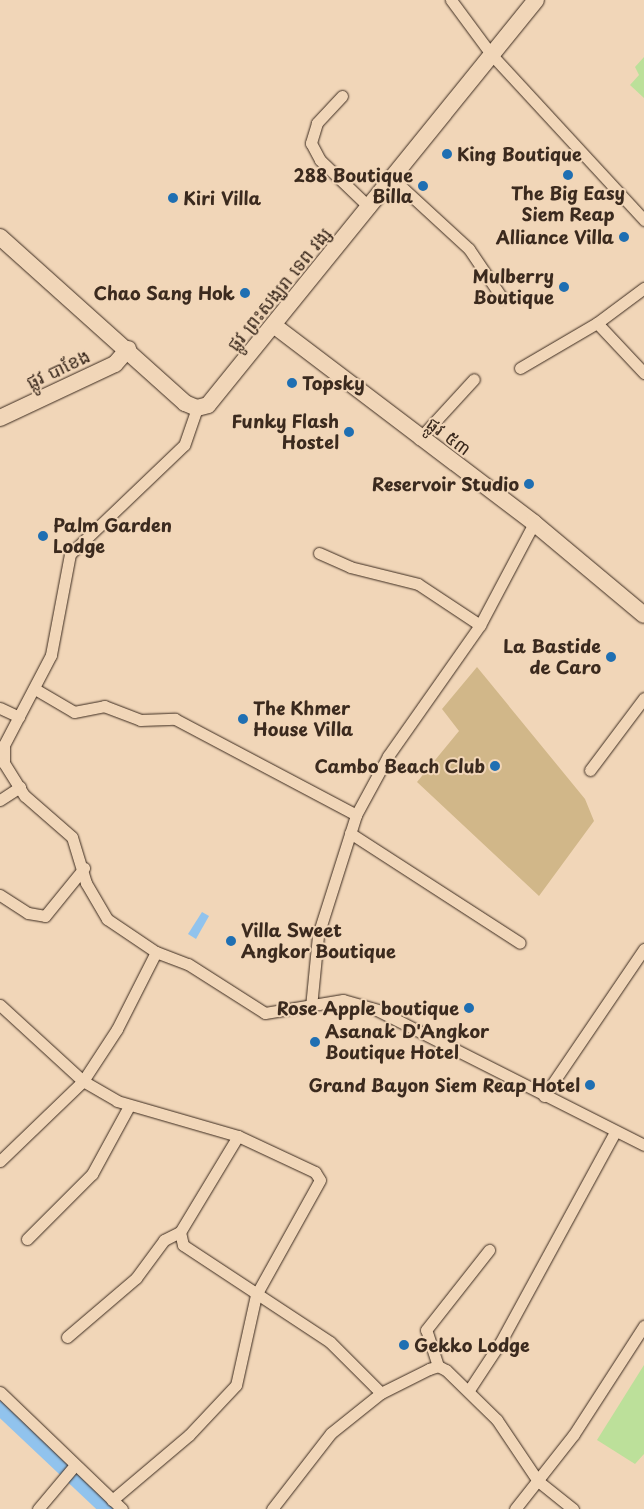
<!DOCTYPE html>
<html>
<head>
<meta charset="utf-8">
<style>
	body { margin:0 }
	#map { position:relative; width:644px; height:1509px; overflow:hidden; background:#f1d6b8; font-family:"Playpen Sans","Noto Sans Khmer",sans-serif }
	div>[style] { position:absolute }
	.green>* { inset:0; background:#bce09a }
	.water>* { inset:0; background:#91c3ed }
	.canal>* { height:15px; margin:-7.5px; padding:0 7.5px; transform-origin:7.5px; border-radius:7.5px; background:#91c3ed }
	.building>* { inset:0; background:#d1b789 }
	.roads { filter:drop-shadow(0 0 1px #3b2a1e) drop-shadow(0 0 1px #3b2a1e) }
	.street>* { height:11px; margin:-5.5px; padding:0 5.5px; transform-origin:5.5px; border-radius:5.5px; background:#f1d6b8 }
	.secondary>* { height:16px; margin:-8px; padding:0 8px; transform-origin:8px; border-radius:8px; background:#f1d6b8 }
	.dots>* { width:14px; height:14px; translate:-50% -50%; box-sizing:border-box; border:2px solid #f1d6b8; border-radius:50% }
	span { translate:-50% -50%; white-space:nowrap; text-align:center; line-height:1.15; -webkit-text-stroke:4px #f1d6b8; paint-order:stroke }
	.poi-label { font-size:18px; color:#3b2a1e; font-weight:700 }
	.left { translate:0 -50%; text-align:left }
	.right { translate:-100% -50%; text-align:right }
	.street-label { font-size:18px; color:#3b2a1e }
</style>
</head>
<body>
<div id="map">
	<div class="green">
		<i style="clip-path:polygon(644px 57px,644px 98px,630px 85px,639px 75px,635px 67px)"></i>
		<i style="clip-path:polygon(644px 1365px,644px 1454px,635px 1464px,597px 1440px)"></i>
	</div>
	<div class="water">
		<i style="clip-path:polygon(202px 912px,209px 916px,196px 939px,188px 934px)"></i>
	</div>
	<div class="canal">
		<i style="left:0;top:1408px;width:147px;rotate:43.3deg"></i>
	</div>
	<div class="building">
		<i style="clip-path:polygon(477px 667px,585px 799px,594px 821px,539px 896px,417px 782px,459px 731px,442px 709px)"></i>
	</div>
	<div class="roads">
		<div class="street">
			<i style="left:451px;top:0;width:67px;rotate:53.5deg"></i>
			<i style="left:491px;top:54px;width:226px;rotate:47.3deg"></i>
			<i style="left:342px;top:96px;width:37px;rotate:133deg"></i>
			<i style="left:317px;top:123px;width:21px;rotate:107deg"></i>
			<i style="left:311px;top:143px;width:19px;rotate:62deg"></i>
			<i style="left:320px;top:160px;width:69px;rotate:43.8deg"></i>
			<i style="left:393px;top:179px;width:103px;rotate:42.6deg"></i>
			<i style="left:469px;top:249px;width:59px;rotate:56deg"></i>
			<i style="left:597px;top:323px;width:69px;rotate:46.8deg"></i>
			<i style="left:520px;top:368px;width:89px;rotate:-30.3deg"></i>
			<i style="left:597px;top:323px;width:59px;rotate:-36.7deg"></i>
			<i style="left:197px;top:408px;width:39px;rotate:109deg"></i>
			<i style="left:184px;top:445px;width:158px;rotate:136.3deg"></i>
			<i style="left:70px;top:554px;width:103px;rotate:100.7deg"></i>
			<i style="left:51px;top:655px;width:102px;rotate:117.6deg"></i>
			<i style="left:4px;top:745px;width:18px;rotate:90deg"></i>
			<i style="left:4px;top:763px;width:39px;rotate:58deg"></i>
			<i style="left:25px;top:796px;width:62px;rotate:41.1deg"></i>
			<i style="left:72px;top:837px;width:48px;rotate:73.1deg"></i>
			<i style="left:86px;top:883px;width:42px;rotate:59.7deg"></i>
			<i style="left:107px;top:919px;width:59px;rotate:34deg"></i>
			<i style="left:156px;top:952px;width:34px;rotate:21deg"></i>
			<i style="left:188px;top:964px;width:91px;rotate:32.5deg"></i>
			<i style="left:265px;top:1013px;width:79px;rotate:-9.5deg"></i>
			<i style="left:343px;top:1000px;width:35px;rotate:16deg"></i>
			<i style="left:377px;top:1010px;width:299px;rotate:26.8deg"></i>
			<i style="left:419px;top:439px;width:81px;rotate:-47.5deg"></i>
			<i style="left:319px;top:553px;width:34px;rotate:24deg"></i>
			<i style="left:350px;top:567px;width:70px;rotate:14deg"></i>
			<i style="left:418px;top:584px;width:74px;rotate:33.5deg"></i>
			<i style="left:35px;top:689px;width:45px;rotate:30.5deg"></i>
			<i style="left:74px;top:712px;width:31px;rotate:-11deg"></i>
			<i style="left:104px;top:706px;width:39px;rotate:21deg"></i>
			<i style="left:140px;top:720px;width:35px;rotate:-2deg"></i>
			<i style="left:175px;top:719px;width:205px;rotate:27.9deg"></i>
			<i style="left:0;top:708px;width:21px;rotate:25deg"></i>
			<i style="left:590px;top:770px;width:90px;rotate:-53.1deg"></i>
			<i style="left:0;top:800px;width:24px;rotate:-33deg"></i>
			<i style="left:350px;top:833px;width:202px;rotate:32.9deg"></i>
			<i style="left:0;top:895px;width:33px;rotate:33deg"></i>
			<i style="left:28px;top:913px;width:17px;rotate:10deg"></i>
			<i style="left:45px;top:916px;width:62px;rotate:-50.9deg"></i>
			<i style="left:0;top:1005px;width:113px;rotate:42.5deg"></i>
			<i style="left:83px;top:1081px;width:39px;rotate:30deg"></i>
			<i style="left:117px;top:1101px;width:126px;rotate:16.1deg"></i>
			<i style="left:238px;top:1136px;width:85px;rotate:25.1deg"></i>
			<i style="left:315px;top:1172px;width:9px;rotate:58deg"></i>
			<i style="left:320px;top:1180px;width:132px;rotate:119.1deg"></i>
			<i style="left:256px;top:1295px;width:92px;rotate:102.5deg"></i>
			<i style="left:236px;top:1385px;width:69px;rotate:133.2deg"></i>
			<i style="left:189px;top:1435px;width:101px;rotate:139.8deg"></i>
			<i style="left:311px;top:1007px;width:72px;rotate:-84.4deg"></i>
			<i style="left:318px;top:935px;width:126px;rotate:-72.4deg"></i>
			<i style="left:356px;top:815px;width:67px;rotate:-61.5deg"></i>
			<i style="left:388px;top:756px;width:160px;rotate:-54.9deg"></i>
			<i style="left:480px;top:625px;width:115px;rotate:-62.1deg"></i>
			<i style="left:544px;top:1096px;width:178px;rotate:-55.8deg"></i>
			<i style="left:238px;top:1136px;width:112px;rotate:121.1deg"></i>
			<i style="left:180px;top:1232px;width:13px;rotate:77deg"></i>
			<i style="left:183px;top:1245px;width:176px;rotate:33.4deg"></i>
			<i style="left:330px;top:1342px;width:72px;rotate:45deg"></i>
			<i style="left:381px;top:1393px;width:54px;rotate:-26.6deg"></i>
			<i style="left:429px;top:1369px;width:9px;rotate:-18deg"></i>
			<i style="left:438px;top:1366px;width:9px;rotate:27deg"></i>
			<i style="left:446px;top:1370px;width:71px;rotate:44.4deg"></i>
			<i style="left:497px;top:1420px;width:73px;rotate:56.1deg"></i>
			<i style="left:538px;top:1481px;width:45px;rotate:38.7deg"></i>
			<i style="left:0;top:1161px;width:115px;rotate:-43.9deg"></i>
			<i style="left:83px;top:1081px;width:62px;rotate:-56.8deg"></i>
			<i style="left:117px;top:1029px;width:86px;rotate:-63.1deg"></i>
			<i style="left:27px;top:1239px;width:92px;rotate:-45deg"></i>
			<i style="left:92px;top:1174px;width:77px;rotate:-61.4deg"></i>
			<i style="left:67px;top:1337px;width:91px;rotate:-40.5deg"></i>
			<i style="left:136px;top:1278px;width:47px;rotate:-53.6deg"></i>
			<i style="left:164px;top:1240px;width:18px;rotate:-27deg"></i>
			<i style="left:438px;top:1366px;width:38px;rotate:-108deg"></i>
			<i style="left:426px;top:1330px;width:102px;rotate:-51.8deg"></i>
			<i style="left:469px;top:1390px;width:56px;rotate:-56.6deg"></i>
			<i style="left:500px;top:1343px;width:240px;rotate:-61.4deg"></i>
			<i style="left:0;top:1392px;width:169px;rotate:43.8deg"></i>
			<i style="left:38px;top:1509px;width:57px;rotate:-49.9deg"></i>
			<i style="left:272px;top:1509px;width:96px;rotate:-52.2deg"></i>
			<i style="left:331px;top:1433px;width:64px;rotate:-38.7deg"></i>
			<i style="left:515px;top:1509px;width:95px;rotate:-51.8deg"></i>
			<i style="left:574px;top:1434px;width:129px;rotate:-57.1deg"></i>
		</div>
		<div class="secondary">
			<i style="left:0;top:237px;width:249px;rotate:41.9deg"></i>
			<i style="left:185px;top:403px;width:13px;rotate:23deg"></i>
			<i style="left:197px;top:408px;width:11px;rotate:-15deg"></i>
			<i style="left:208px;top:405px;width:521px;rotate:-51deg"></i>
			<i style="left:276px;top:327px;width:324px;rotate:37.2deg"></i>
			<i style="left:534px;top:523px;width:143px;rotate:39.9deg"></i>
			<i style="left:0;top:418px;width:127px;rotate:-25.2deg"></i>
			<i style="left:115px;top:364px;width:20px;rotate:-49deg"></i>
		</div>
	</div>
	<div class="dots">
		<i style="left:447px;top:154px;background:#1f6fb2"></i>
		<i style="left:568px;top:175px;background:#1f6fb2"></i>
		<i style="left:423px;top:186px;background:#1f6fb2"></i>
		<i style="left:173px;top:198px;background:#1f6fb2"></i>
		<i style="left:624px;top:237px;background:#1f6fb2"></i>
		<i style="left:564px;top:287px;background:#1f6fb2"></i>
		<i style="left:245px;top:293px;background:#1f6fb2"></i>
		<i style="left:292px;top:383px;background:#1f6fb2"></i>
		<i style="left:349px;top:432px;background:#1f6fb2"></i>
		<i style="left:529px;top:484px;background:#1f6fb2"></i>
		<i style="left:43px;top:536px;background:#1f6fb2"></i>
		<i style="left:611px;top:657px;background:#1f6fb2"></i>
		<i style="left:243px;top:719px;background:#1f6fb2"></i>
		<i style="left:495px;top:766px;background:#1f6fb2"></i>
		<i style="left:231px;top:941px;background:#1f6fb2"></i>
		<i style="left:469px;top:1008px;background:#1f6fb2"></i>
		<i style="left:315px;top:1042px;background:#1f6fb2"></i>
		<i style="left:590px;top:1085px;background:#1f6fb2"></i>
		<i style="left:404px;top:1345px;background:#1f6fb2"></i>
	</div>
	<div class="poi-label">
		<span class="left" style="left:457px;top:154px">King Boutique</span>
		<span class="right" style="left:413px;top:186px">288 Boutique<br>Billa</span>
		<span style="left:568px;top:204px">The Big Easy<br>Siem Reap</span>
		<span class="left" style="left:183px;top:198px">Kiri Villa</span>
		<span class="right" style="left:614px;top:237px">Alliance Villa</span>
		<span class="right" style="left:554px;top:287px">Mulberry<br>Boutique</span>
		<span class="right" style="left:235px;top:293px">Chao Sang Hok</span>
		<span class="left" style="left:302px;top:383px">Topsky</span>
		<span class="right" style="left:339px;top:432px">Funky Flash<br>Hostel</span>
		<span class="right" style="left:519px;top:484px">Reservoir Studio</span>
		<span class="left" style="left:53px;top:536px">Palm Garden<br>Lodge</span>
		<span class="right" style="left:601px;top:657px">La Bastide<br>de Caro</span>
		<span class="left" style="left:253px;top:719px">The Khmer<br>House Villa</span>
		<span class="right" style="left:485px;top:766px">Cambo Beach Club</span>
		<span class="left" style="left:241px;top:941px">Villa Sweet<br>Angkor Boutique</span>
		<span class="right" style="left:459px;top:1008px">Rose Apple boutique</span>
		<span class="left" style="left:325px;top:1042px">Asanak D'Angkor<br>Boutique Hotel</span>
		<span class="right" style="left:580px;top:1085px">Grand Bayon Siem Reap Hotel</span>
		<span class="left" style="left:414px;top:1345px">Gekko Lodge</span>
	</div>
	<div class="street-label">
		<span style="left:279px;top:289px;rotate:-51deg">ផ្លូវ ព្រះសង្ឃរា ទេព វង្ស</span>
		<span style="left:58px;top:369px;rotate:-25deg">ផ្លូវ បាខែង</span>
		<span style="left:449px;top:436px;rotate:37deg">ផ្លូវ ៥៣</span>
	</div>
</div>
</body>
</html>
